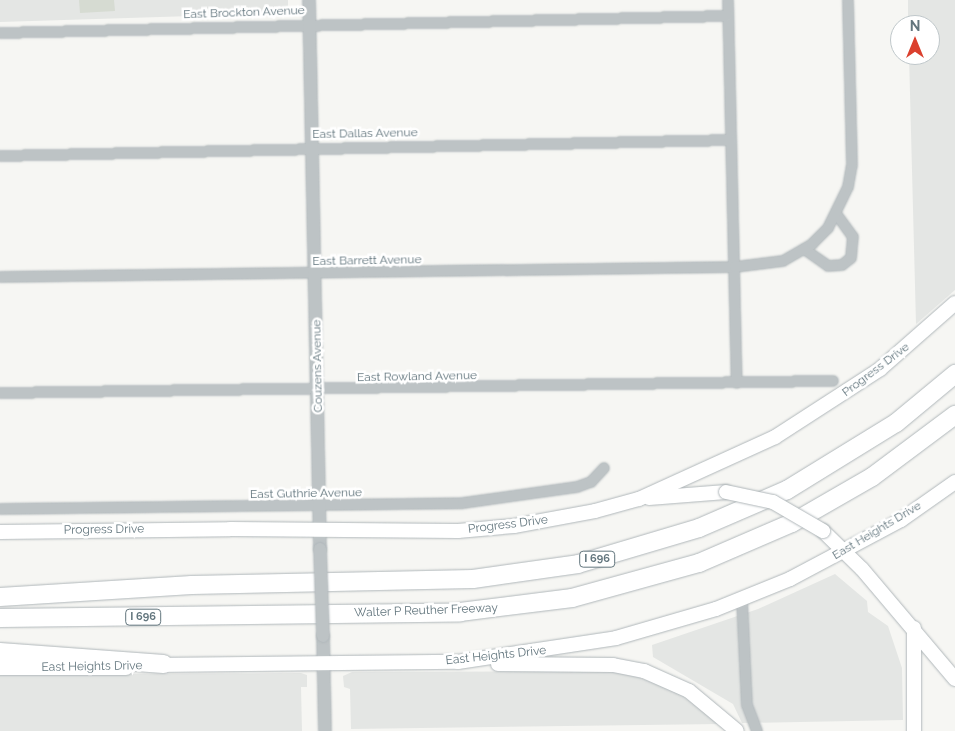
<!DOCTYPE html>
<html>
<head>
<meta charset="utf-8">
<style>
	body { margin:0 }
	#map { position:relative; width:955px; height:731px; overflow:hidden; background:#f6f6f3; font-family:Raleway,sans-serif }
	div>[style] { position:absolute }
	.built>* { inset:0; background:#e4e6e4 }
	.green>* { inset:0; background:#d6dbd2 }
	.roads { filter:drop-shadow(0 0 1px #b0b7ba) drop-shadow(0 0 1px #b0b7ba) }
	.minor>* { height:10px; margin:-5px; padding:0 5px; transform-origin:5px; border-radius:5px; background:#bdc3c5 }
	.tertiary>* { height:12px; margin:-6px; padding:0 6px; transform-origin:6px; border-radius:6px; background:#bdc3c5 }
	.secondary>* { height:14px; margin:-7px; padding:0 7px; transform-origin:7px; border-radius:7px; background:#fff }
	.motorway>* { height:18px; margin:-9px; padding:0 9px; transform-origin:9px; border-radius:9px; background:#fff }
	.bridges { filter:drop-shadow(0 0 1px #b0b7ba) drop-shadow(0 0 1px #b0b7ba) }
	.tertiary-bridge>* { height:12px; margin:-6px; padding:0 6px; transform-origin:6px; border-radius:6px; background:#bdc3c5 }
	.secondary-bridge>* { height:14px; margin:-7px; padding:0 7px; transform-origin:7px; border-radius:7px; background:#fff }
	span { translate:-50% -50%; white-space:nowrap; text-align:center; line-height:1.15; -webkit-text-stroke:5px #fff; paint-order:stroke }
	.shield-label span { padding:1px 4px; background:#fff; border:1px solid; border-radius:4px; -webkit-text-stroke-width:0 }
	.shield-label { font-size:11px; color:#62757d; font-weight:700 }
	.street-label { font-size:12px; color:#62757d }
	.north { position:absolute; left:890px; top:15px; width:50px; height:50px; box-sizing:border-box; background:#fff; border:1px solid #c0c8cb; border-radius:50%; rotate:0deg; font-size:14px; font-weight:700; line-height:20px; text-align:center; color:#62757d }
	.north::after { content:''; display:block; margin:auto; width:18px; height:22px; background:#db402e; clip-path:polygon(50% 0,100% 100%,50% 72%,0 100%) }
</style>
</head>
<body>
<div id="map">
	<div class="built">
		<i style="clip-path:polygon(0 0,288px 0,288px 13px,0 22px)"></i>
		<i style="clip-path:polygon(908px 0,955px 0,955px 290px,916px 324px,909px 55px,930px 55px,930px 25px,908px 25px)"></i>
		<i style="clip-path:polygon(835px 574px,867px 601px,868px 612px,888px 626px,902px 668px,903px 720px,742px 723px,733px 704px,653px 657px,652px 645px,758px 609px)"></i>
		<i style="clip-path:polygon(606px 671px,632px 675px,676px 691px,720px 724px,351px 729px,350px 689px,344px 687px,343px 676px,352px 672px)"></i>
		<i style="clip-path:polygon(301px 673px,307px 675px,307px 687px,301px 687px,302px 731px,0 731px,0 674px)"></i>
	</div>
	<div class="green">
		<i style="clip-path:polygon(79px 0,114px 0,115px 11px,80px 13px)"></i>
	</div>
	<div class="roads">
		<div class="minor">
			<i style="left:728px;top:0;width:383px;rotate:88.7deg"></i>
			<i style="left:0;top:33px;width:728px;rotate:-1.34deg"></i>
			<i style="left:0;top:156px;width:731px;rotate:-1.25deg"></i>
			<i style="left:804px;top:249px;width:29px;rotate:35deg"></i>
			<i style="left:828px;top:266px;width:14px;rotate:-4deg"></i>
			<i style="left:842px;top:265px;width:11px;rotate:-38deg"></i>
			<i style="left:851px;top:258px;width:21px;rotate:-85deg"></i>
			<i style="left:853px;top:237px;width:27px;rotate:-126deg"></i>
			<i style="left:0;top:277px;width:735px;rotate:-0.78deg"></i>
			<i style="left:735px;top:267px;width:48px;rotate:-7.1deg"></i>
			<i style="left:783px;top:261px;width:34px;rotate:-30deg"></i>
			<i style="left:812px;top:244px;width:23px;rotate:-45deg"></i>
			<i style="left:828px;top:228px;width:46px;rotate:-64deg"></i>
			<i style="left:848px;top:187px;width:22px;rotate:-80deg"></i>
			<i style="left:852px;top:165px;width:165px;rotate:-91.4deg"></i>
			<i style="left:0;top:393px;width:833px;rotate:-0.83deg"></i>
			<i style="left:0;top:509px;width:463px;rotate:-0.7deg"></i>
			<i style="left:463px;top:503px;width:115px;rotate:-8deg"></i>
			<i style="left:577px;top:487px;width:15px;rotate:-20deg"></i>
			<i style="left:591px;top:482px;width:19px;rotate:-47deg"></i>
			<i style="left:742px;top:600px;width:105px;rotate:87.3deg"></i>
			<i style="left:747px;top:705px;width:28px;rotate:69deg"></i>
		</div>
		<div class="tertiary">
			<i style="left:309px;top:0;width:549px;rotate:88.85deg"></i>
			<i style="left:323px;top:636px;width:95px;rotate:88.8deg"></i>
		</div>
		<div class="secondary">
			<i style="left:649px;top:498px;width:77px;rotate:-4.5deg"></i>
			<i style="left:823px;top:531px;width:54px;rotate:44.3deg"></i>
			<i style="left:862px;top:569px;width:144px;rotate:49.8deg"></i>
			<i style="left:0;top:532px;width:230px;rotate:-0.7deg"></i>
			<i style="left:230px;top:529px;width:228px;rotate:0.5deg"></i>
			<i style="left:458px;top:531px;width:56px;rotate:-5.1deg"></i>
			<i style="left:514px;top:526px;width:82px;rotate:-10.5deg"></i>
			<i style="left:595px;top:511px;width:46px;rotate:-15.3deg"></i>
			<i style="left:639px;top:499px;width:149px;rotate:-24.5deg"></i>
			<i style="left:775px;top:437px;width:125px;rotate:-32.9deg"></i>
			<i style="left:880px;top:369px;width:100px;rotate:-41.3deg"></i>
			<i style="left:914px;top:628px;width:103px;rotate:90deg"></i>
			<i style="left:498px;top:664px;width:115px;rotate:0.5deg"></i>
			<i style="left:613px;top:665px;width:32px;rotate:11deg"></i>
			<i style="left:644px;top:671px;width:49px;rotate:24deg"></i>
			<i style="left:689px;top:691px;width:62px;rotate:39.8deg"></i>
			<i style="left:155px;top:665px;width:303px;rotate:-0.6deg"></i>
			<i style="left:458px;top:662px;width:160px;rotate:-8.6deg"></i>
			<i style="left:616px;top:638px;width:104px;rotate:-16.2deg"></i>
			<i style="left:716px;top:609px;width:80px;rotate:-22.1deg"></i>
			<i style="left:790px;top:579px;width:126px;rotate:-28deg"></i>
			<i style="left:901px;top:520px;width:66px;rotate:-35.1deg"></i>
			<i style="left:0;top:668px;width:126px"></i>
		</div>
		<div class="motorway">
			<i style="left:0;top:597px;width:192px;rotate:-3.6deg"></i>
			<i style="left:192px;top:585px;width:281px;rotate:-1.2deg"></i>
			<i style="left:473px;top:579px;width:106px;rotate:-8.1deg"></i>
			<i style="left:578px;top:564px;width:126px;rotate:-16.6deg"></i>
			<i style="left:699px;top:528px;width:96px;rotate:-23.4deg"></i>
			<i style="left:787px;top:490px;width:128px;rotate:-31.6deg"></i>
			<i style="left:896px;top:423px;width:77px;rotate:-39.7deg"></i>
			<i style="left:0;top:618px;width:460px;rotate:-0.7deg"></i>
			<i style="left:460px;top:612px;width:113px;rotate:-7.1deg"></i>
			<i style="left:572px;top:598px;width:132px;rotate:-15.4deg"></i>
			<i style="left:699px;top:563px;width:101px;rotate:-23.3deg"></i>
			<i style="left:792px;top:523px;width:92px;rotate:-29.9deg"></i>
			<i style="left:872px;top:477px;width:104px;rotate:-36.8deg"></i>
			<i style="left:0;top:652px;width:164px;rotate:4.2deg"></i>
		</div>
	</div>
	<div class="bridges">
		<div class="tertiary-bridge">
			<i style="left:320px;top:549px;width:87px;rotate:88deg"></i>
		</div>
		<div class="secondary-bridge">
			<i style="left:726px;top:492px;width:48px;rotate:12deg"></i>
			<i style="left:773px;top:502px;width:58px;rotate:30.1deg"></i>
		</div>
	</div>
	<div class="shield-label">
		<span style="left:597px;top:559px">I 696</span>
		<span style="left:143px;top:617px">I 696</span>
	</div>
	<div class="street-label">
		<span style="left:244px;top:13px;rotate:-2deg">East Brockton Avenue</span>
		<span style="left:365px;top:134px;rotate:-1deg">East Dallas Avenue</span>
		<span style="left:367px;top:261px;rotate:-1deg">East Barrett Avenue</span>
		<span style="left:318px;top:366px;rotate:-91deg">Couzens Avenue</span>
		<span style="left:876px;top:370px;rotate:-37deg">Progress Drive</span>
		<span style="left:417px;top:377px;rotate:-1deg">East Rowland Avenue</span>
		<span style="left:306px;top:494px;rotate:-1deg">East Guthrie Avenue</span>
		<span style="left:508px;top:525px;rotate:-7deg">Progress Drive</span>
		<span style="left:104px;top:530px;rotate:-1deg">Progress Drive</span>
		<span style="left:877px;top:531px;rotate:-31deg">East Heights Drive</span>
		<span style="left:426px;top:611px;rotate:-2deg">Walter P Reuther Freeway</span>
		<span style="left:496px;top:656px;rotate:-6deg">East Heights Drive</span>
		<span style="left:92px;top:667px;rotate:-1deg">East Heights Drive</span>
	</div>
	<div class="north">N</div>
</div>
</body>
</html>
